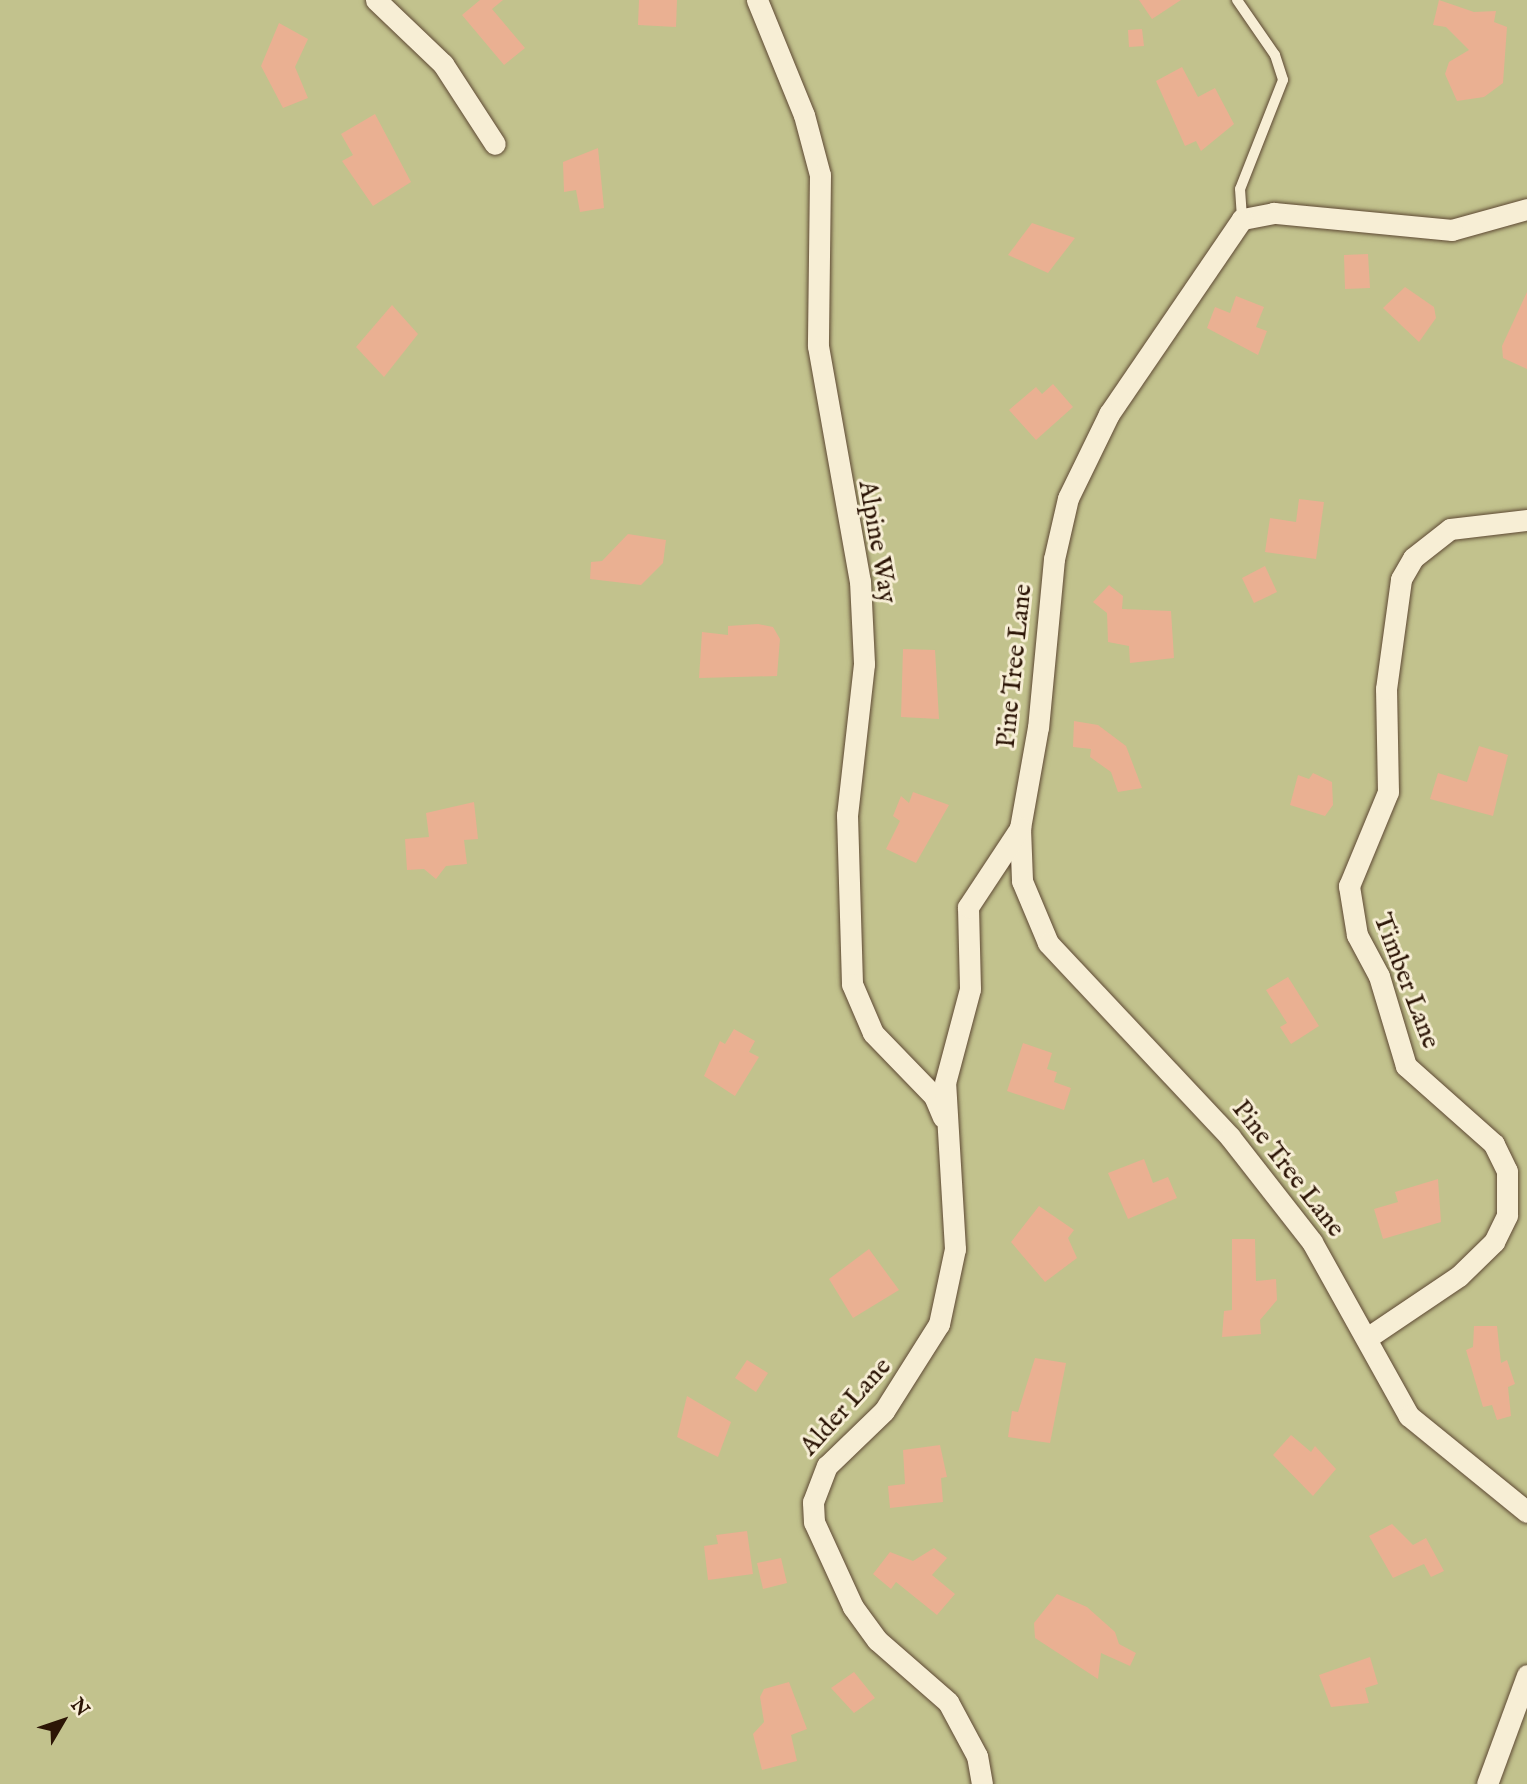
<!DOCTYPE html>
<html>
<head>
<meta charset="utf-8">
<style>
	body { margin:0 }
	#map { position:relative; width:1527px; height:1784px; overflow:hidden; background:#f2e5bf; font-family:"IM FELL English",serif }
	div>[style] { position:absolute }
	.green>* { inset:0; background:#c2c28d }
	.building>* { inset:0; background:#eab092 }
	.roads { filter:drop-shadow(0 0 2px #5e4934) drop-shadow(0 0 2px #5e4934) }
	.lane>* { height:10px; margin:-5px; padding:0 5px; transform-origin:5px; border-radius:5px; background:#f7eed5 }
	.street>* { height:21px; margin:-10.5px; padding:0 10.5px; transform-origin:10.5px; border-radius:10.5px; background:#f7eed5 }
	span { translate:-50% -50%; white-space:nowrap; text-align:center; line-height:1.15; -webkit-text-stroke:6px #f7eed5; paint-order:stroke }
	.street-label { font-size:26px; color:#2c1506 }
	.north { position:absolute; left:28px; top:1686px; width:70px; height:70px; -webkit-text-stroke:5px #f7eed5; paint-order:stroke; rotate:51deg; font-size:19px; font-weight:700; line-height:28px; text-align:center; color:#2c1506 }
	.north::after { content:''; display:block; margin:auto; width:24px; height:32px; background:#2c1506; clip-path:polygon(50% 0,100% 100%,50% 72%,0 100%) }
</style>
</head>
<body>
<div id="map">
	<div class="green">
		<i style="clip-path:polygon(0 0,1527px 0,1527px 1784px,0 1784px)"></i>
	</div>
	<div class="building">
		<i style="clip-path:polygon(480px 0,503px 0,492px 9px,525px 48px,504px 65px,462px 15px)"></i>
		<i style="clip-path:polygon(639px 0,677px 0,676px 27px,638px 25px)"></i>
		<i style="clip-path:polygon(1139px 0,1181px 0,1152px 19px)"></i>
		<i style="clip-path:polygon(1439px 0,1474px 12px,1496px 11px,1494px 22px,1507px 27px,1503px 83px,1484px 97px,1457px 101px,1445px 74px,1449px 62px,1469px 50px,1446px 27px,1433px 25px)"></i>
		<i style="clip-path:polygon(279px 23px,308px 39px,295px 67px,308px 98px,283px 108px,261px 66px)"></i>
		<i style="clip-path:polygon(1142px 29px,1144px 46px,1129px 47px,1128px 30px)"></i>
		<i style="clip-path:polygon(1182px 67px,1198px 97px,1215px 88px,1234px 124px,1201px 151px,1196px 141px,1185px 146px,1156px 81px)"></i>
		<i style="clip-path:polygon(375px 114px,411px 182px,373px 206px,342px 161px,353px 155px,341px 134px)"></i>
		<i style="clip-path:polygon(598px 148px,604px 208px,580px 212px,576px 190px,564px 192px,563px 162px)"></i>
		<i style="clip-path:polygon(1032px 223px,1075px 238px,1048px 273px,1008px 255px)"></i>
		<i style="clip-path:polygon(1368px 254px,1370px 288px,1345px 289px,1344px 255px)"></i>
		<i style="clip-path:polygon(1405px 287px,1434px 307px,1436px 318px,1419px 342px,1383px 308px)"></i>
		<i style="clip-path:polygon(1527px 292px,1527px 369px,1503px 358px,1502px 346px)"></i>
		<i style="clip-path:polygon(1236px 296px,1264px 307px,1256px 327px,1267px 331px,1258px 355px,1207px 328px,1215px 307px,1230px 313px)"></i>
		<i style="clip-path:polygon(392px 305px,418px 334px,384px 377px,356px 347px)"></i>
		<i style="clip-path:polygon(1053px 384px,1073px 407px,1036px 440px,1009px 410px,1036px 387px,1042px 394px)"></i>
		<i style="clip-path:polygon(1299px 499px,1324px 502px,1316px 559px,1265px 552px,1270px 518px,1296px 522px)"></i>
		<i style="clip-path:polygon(628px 534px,666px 540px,663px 563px,641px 585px,590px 579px,591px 562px,602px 561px)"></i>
		<i style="clip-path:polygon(1265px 566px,1277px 592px,1254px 603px,1242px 578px)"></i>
		<i style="clip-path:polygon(1109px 585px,1123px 596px,1122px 609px,1171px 611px,1174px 658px,1130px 663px,1129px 646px,1108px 642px,1107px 613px,1093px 602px)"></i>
		<i style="clip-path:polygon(758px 624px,773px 627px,780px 639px,777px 676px,699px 678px,702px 632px,728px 635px,728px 626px)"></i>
		<i style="clip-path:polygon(903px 649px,935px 650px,939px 719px,901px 717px)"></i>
		<i style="clip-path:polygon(1074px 721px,1098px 725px,1126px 746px,1142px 788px,1118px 792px,1111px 772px,1090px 757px,1091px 749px,1073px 747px)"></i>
		<i style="clip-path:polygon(1479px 746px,1508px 755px,1493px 816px,1430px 799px,1438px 773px,1467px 782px)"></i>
		<i style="clip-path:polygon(1313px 773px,1332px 782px,1333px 805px,1325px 816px,1290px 805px,1298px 775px,1309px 779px)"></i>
		<i style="clip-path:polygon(913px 792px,949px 805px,916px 863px,886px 849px,900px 821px,893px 816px,901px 796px,909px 803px)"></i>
		<i style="clip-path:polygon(474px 802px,478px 839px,464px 840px,467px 864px,446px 866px,436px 879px,424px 869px,407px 870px,405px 839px,429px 837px,426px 813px)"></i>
		<i style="clip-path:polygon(1288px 977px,1319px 1026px,1291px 1044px,1280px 1027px,1287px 1023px,1266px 990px)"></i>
		<i style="clip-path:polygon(734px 1029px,755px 1041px,749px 1052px,759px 1057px,735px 1096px,704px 1076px,720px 1041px,725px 1044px)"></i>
		<i style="clip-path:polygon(1023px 1043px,1052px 1053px,1047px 1069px,1057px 1072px,1054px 1082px,1071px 1088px,1064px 1110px,1007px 1091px)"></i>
		<i style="clip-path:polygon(1144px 1159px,1153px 1183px,1168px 1177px,1177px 1198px,1128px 1219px,1108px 1173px)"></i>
		<i style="clip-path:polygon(1438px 1179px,1441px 1222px,1383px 1239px,1374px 1209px,1398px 1202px,1395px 1192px)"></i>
		<i style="clip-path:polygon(1039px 1206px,1074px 1230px,1068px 1238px,1077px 1258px,1045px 1282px,1011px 1242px)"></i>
		<i style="clip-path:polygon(1232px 1239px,1255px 1239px,1256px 1281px,1276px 1279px,1277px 1300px,1260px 1320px,1261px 1334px,1222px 1337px,1224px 1311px,1232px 1310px)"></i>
		<i style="clip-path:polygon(869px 1249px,899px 1290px,853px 1318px,829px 1279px)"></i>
		<i style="clip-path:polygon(1474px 1326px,1497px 1326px,1501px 1363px,1507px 1360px,1515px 1384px,1508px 1387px,1511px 1416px,1497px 1420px,1492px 1405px,1483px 1407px,1466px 1350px,1473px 1347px)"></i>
		<i style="clip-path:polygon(1035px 1358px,1066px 1363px,1050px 1443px,1008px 1437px,1012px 1411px,1018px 1412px)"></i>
		<i style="clip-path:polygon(747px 1360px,768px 1373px,756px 1392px,735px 1378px)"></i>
		<i style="clip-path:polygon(687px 1396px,731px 1422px,718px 1457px,677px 1437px)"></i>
		<i style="clip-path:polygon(1291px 1435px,1311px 1452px,1315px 1446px,1336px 1469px,1313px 1496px,1273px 1455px)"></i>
		<i style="clip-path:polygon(940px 1445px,947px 1477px,941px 1478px,943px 1502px,890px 1508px,888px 1486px,905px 1484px,903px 1450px)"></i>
		<i style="clip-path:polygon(1392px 1524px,1413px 1545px,1426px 1538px,1444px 1571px,1431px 1577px,1424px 1564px,1393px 1578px,1369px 1536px)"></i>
		<i style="clip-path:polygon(747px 1531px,753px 1574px,708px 1580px,704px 1546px,718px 1544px,716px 1535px)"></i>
		<i style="clip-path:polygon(934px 1548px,947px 1558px,932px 1575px,955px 1594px,937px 1615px,896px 1582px,891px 1589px,873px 1574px,890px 1552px,913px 1561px)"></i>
		<i style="clip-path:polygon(781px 1558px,787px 1583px,763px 1589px,757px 1563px)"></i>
		<i style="clip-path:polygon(1057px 1594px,1087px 1607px,1115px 1632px,1119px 1644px,1136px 1653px,1130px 1666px,1101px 1653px,1098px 1679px,1035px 1638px,1034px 1623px)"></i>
		<i style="clip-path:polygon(1370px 1657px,1378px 1684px,1365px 1688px,1369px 1703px,1331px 1707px,1319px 1675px)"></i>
		<i style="clip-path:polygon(854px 1672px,875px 1698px,854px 1713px,831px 1688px)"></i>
		<i style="clip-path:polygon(789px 1682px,807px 1729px,791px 1735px,797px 1761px,762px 1770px,753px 1734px,764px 1722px,760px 1697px,764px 1689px)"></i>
	</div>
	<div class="roads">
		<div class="lane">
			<i style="left:1237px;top:0;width:67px;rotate:55.4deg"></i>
			<i style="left:1275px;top:55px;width:26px;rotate:72deg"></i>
			<i style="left:1283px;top:80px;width:117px;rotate:111.5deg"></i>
			<i style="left:1240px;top:189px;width:30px;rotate:86deg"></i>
		</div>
		<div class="street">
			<i style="left:376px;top:0;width:93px;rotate:43.7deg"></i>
			<i style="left:443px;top:64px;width:95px;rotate:57deg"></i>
			<i style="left:757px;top:0;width:124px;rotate:67.8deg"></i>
			<i style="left:804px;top:115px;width:62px;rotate:75.1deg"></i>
			<i style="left:820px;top:175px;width:171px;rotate:90.7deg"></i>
			<i style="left:818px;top:346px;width:239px;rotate:79.9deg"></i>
			<i style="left:860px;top:581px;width:83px;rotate:87.2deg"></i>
			<i style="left:864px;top:664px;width:152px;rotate:96.4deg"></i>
			<i style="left:847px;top:815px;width:169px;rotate:88.3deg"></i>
			<i style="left:852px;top:984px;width:53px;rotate:66.8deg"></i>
			<i style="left:873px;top:1033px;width:88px;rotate:45.9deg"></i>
			<i style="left:934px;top:1096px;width:23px;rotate:67deg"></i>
			<i style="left:1527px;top:209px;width:78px;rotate:164.4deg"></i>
			<i style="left:1452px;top:230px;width:179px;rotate:-174.5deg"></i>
			<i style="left:1274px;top:213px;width:33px;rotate:169deg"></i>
			<i style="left:1242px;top:219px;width:236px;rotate:124.3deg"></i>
			<i style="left:1109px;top:414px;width:93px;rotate:116deg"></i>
			<i style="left:1068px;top:498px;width:63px;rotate:102.9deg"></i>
			<i style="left:1054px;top:559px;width:169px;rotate:95.4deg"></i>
			<i style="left:1038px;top:727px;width:103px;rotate:100.1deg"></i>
			<i style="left:1020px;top:828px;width:53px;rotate:87.8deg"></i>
			<i style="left:1022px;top:881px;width:67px;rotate:67.2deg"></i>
			<i style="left:1048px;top:943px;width:266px;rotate:46.8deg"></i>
			<i style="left:1230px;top:1137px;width:133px;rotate:52deg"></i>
			<i style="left:1312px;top:1242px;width:199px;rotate:60.9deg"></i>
			<i style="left:1409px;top:1416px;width:152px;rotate:39.1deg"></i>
			<i style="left:1367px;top:1338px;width:111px;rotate:-34deg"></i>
			<i style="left:1459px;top:1276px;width:49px;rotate:-44.2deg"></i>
			<i style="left:1494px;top:1242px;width:30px;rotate:-64deg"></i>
			<i style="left:1507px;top:1215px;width:44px;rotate:-90deg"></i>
			<i style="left:1507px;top:1171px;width:30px;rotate:-116deg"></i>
			<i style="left:1494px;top:1144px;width:118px;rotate:-138.4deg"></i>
			<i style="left:1406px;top:1066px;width:94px;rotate:-106.7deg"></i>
			<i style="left:1379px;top:976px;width:47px;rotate:-118.2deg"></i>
			<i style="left:1357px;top:935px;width:50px;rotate:-99.3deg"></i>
			<i style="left:1349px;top:886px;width:102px;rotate:-67.5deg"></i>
			<i style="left:1388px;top:792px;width:103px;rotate:-91.1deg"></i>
			<i style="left:1386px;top:689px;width:111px;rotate:-82.2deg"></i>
			<i style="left:1401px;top:579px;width:24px;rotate:-60deg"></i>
			<i style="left:1413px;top:558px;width:47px;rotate:-38.1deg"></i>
			<i style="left:1450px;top:529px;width:78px;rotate:-6.7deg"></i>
			<i style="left:982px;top:1784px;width:28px;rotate:-100deg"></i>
			<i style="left:977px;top:1756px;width:61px;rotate:-118.2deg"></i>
			<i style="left:948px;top:1702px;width:94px;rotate:-138.9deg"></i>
			<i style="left:877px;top:1640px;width:41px;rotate:-126deg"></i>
			<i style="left:853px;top:1607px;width:94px;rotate:-114.6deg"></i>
			<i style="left:814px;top:1522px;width:20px;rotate:-93deg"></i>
			<i style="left:813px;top:1502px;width:39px;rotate:-69deg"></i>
			<i style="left:827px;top:1466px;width:79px;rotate:-44deg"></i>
			<i style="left:884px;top:1411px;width:103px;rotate:-57.7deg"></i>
			<i style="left:939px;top:1324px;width:77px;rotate:-78deg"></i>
			<i style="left:955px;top:1249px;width:166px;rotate:-93.4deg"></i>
			<i style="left:945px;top:1083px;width:97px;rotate:-75.1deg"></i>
			<i style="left:970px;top:989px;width:82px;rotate:-91.4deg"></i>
			<i style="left:968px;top:907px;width:95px;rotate:-56.6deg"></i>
			<i style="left:1487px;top:1784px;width:116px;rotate:-69.8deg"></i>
		</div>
	</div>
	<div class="street-label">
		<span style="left:877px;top:542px;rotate:80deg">Alpine Way</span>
		<span style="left:1015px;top:666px;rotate:-84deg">Pine Tree Lane</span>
		<span style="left:1406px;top:981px;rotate:69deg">Timber Lane</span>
		<span style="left:1288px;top:1169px;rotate:52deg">Pine Tree Lane</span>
		<span style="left:846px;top:1407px;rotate:-48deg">Alder Lane</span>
	</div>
	<div class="north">N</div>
</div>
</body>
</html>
